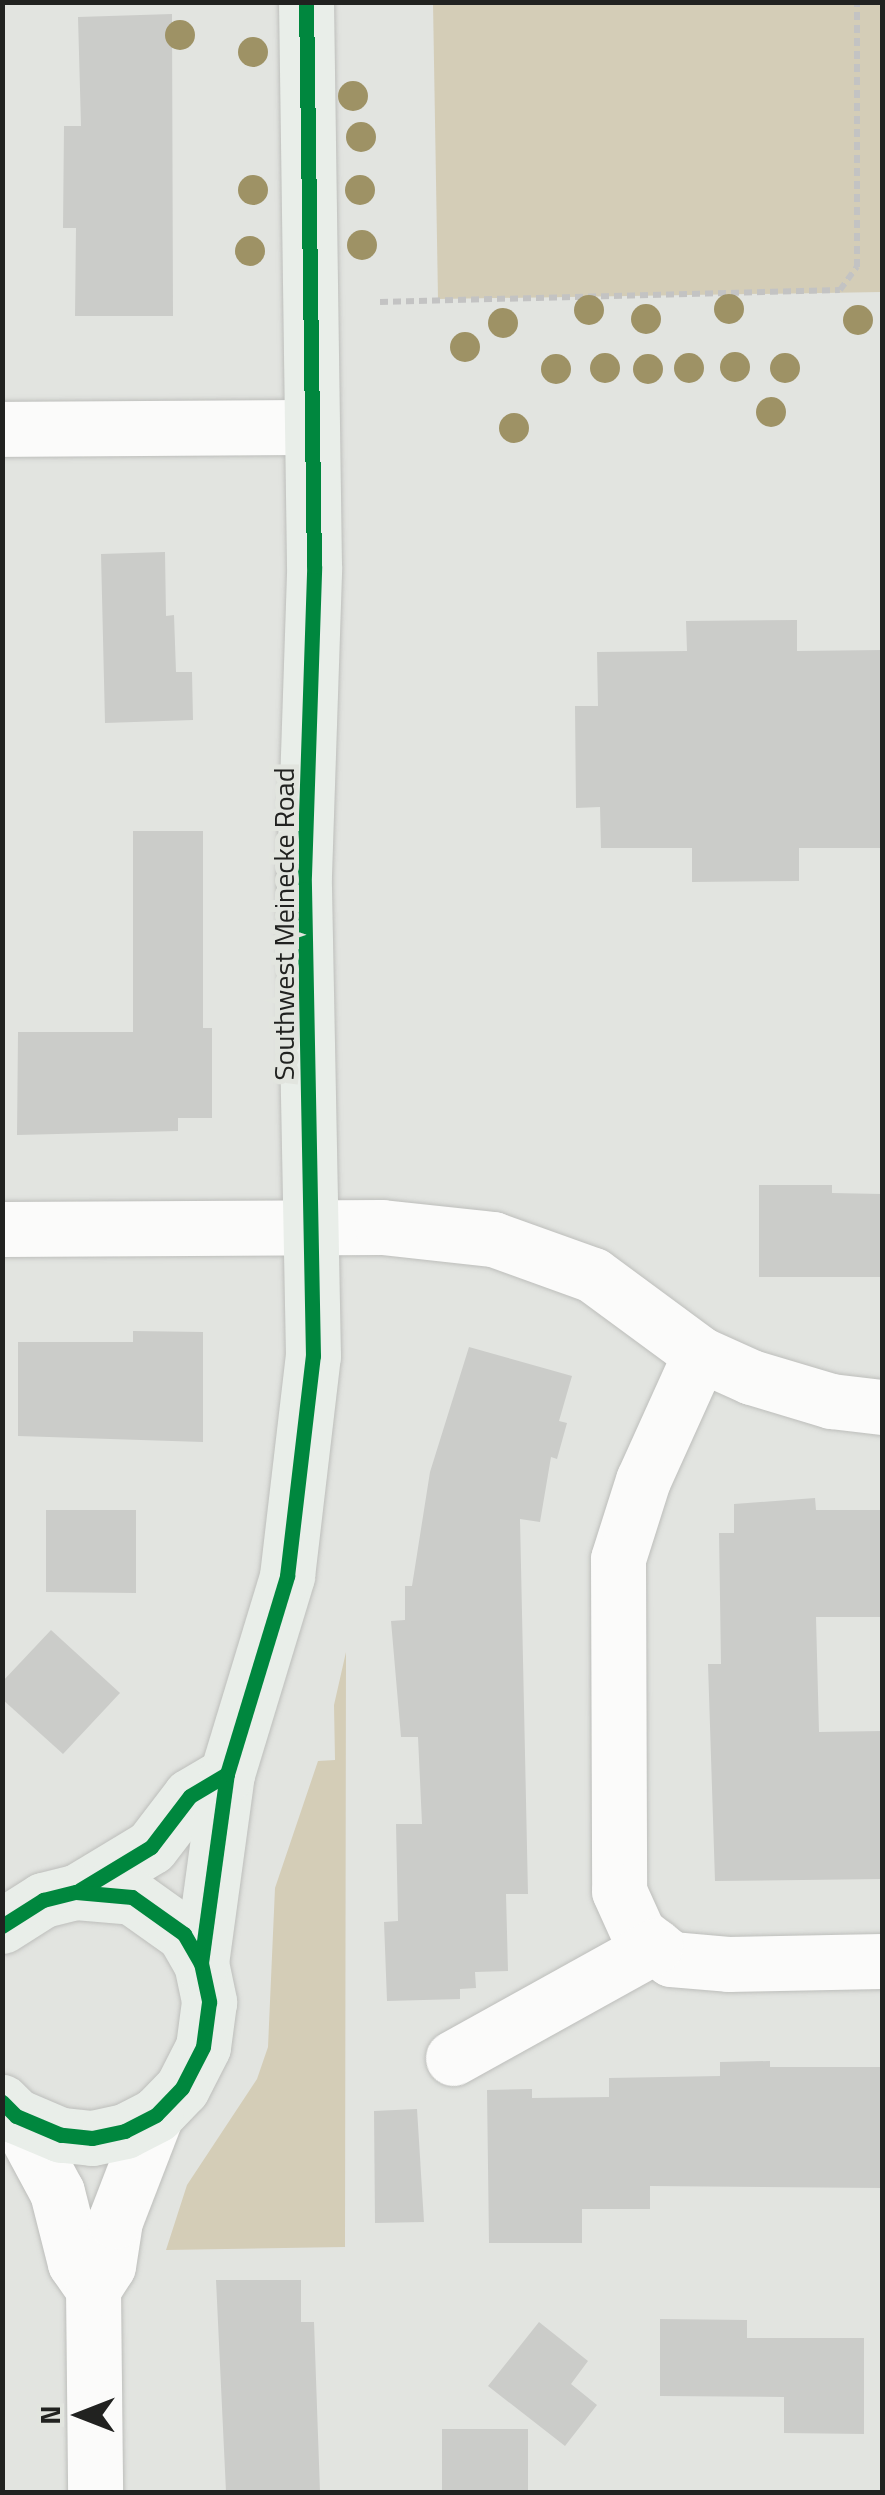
<!DOCTYPE html>
<html>
<head>
<meta charset="utf-8">
<style>
	body { margin:0 }
	#map { position:relative; width:885px; height:2495px; overflow:hidden; background:#e2e4e0; font-family:"Titillium Web",sans-serif }
	div>[style] { position:absolute }
	.green>* { inset:0; background:#d4cdb7 }
	.building>* { inset:0; background:#cbccc9 }
	.path>* { height:6px; margin-top:-3px; transform-origin:0; background:repeating-linear-gradient(90deg,#c3c3c3 0 8px,transparent 0 13px) }
	.roads { filter:drop-shadow(0 0 2px #bdbebb) drop-shadow(0 0 2px #bdbebb) }
	.minor>* { height:55px; margin:-27.5px; padding:0 27.5px; transform-origin:27.5px; border-radius:27.5px; background:#fbfbfa }
	.major>* { height:55px; margin:-27.5px; padding:0 27.5px; transform-origin:27.5px; border-radius:27.5px; background:#e9eee9 }
	.cycleway>* { height:15px; margin:-7.5px; padding:0 7.5px; transform-origin:7.5px; border-radius:7.5px; background:#00873e }
	.trees>* { width:30px; height:30px; margin:-15px; border-radius:50%; background:#9e9265 }
	span { translate:-50% -50%; white-space:nowrap; text-align:center; line-height:1.15; -webkit-text-stroke:10px #e2e5df; paint-order:stroke }
	.street-label { font-size:28px; color:#212220 }
	.frame { position:absolute; inset:0; border:5px solid #212220; pointer-events:none }
	.north { position:absolute; left:30px; top:2365px; width:100px; height:100px; -webkit-text-stroke:8px #e2e5df; paint-order:stroke; rotate:270deg; font-size:28px; font-weight:700; line-height:40px; text-align:center; color:#212220 }
	.north::after { content:''; display:block; margin:auto; width:35px; height:45px; background:#212220; clip-path:polygon(50% 0,100% 100%,50% 72%,0 100%) }
</style>
</head>
<body>
<div id="map">
	<div class="green">
		<i style="clip-path:polygon(433px 3px,882px 3px,882px 292px,438px 299px)"></i>
		<i style="clip-path:polygon(346px 1652px,345px 2247px,166px 2250px,187px 2185px,257px 2079px,268px 2047px,275px 1888px,318px 1761px,335px 1760px,334px 1705px)"></i>
	</div>
	<div class="building">
		<i style="clip-path:polygon(172px 14px,173px 316px,75px 316px,76px 228px,63px 228px,64px 126px,81px 126px,78px 17px)"></i>
		<i style="clip-path:polygon(165px 552px,166px 616px,174px 615px,176px 672px,192px 672px,193px 720px,105px 723px,101px 554px)"></i>
		<i style="clip-path:polygon(797px 620px,797px 651px,882px 650px,882px 848px,799px 848px,799px 881px,692px 882px,692px 848px,601px 848px,600px 807px,576px 808px,575px 706px,598px 706px,597px 652px,687px 651px,686px 621px)"></i>
		<i style="clip-path:polygon(133px 831px,203px 831px,203px 1028px,212px 1028px,212px 1118px,178px 1118px,178px 1131px,17px 1135px,18px 1032px,133px 1032px)"></i>
		<i style="clip-path:polygon(759px 1185px,832px 1185px,832px 1193px,882px 1194px,882px 1277px,759px 1277px)"></i>
		<i style="clip-path:polygon(133px 1331px,203px 1332px,203px 1442px,18px 1436px,18px 1342px,133px 1342px)"></i>
		<i style="clip-path:polygon(469px 1347px,572px 1376px,559px 1421px,567px 1423px,557px 1459px,551px 1457px,540px 1522px,520px 1519px,528px 1894px,506px 1894px,508px 1971px,475px 1972px,476px 1988px,460px 1989px,460px 1999px,387px 2001px,384px 1922px,398px 1921px,396px 1824px,422px 1824px,418px 1737px,401px 1737px,391px 1621px,405px 1620px,405px 1586px,412px 1586px,430px 1472px)"></i>
		<i style="clip-path:polygon(815px 1498px,816px 1510px,882px 1510px,882px 1617px,816px 1617px,819px 1732px,882px 1731px,882px 1879px,715px 1881px,708px 1664px,721px 1664px,719px 1533px,734px 1533px,734px 1504px)"></i>
		<i style="clip-path:polygon(46px 1510px,136px 1510px,136px 1593px,46px 1592px)"></i>
		<i style="clip-path:polygon(51px 1630px,120px 1693px,63px 1754px,2px 1699px,2px 1682px)"></i>
		<i style="clip-path:polygon(770px 2061px,770px 2067px,882px 2067px,882px 2188px,650px 2186px,650px 2209px,582px 2209px,582px 2243px,489px 2243px,487px 2090px,532px 2089px,532px 2098px,609px 2097px,609px 2078px,720px 2076px,720px 2062px)"></i>
		<i style="clip-path:polygon(417px 2109px,424px 2222px,375px 2223px,374px 2111px)"></i>
		<i style="clip-path:polygon(216px 2280px,301px 2280px,301px 2322px,314px 2322px,320px 2492px,226px 2492px)"></i>
		<i style="clip-path:polygon(660px 2319px,747px 2320px,747px 2338px,864px 2338px,864px 2434px,784px 2433px,784px 2397px,660px 2396px)"></i>
		<i style="clip-path:polygon(539px 2322px,588px 2361px,571px 2384px,597px 2405px,565px 2446px,488px 2386px)"></i>
		<i style="clip-path:polygon(442px 2429px,528px 2429px,528px 2492px,442px 2492px)"></i>
	</div>
	<div class="path">
		<i style="left:380px;top:302px;width:460px;rotate:-1.5deg"></i>
		<i style="left:840px;top:290px;width:29px;rotate:-54deg"></i>
		<i style="left:857px;top:267px;width:265px;rotate:-90deg"></i>
	</div>
	<div class="roads">
		<div class="minor">
			<i style="left:2px;top:429px;width:310px;rotate:-0.4deg"></i>
			<i style="left:2px;top:1229px;width:380px;rotate:-0.3deg"></i>
			<i style="left:382px;top:1227px;width:112px;rotate:6.2deg"></i>
			<i style="left:493px;top:1239px;width:106px;rotate:19.8deg"></i>
			<i style="left:593px;top:1275px;width:133px;rotate:36.4deg"></i>
			<i style="left:700px;top:1354px;width:56px;rotate:24.3deg"></i>
			<i style="left:751px;top:1377px;width:84px;rotate:16.7deg"></i>
			<i style="left:831px;top:1401px;width:51px;rotate:6.7deg"></i>
			<i style="left:700px;top:1354px;width:138px;rotate:114.3deg"></i>
			<i style="left:643px;top:1480px;width:83px;rotate:107.6deg"></i>
			<i style="left:618px;top:1559px;width:332px;rotate:89.8deg"></i>
			<i style="left:619px;top:1891px;width:46px;rotate:65.7deg"></i>
			<i style="left:638px;top:1933px;width:42px;rotate:38.2deg"></i>
			<i style="left:671px;top:1959px;width:57px;rotate:5deg"></i>
			<i style="left:728px;top:1964px;width:154px;rotate:-1.1deg"></i>
			<i style="left:453px;top:2058px;width:231px;rotate:-29deg"></i>
			<i style="left:16px;top:2116px;width:86px;rotate:61.7deg"></i>
			<i style="left:57px;top:2192px;width:73px;rotate:75.8deg"></i>
			<i style="left:75px;top:2263px;width:32px;rotate:55deg"></i>
			<i style="left:93px;top:2289px;width:203px;rotate:89.4deg"></i>
			<i style="left:93px;top:2289px;width:27px;rotate:-57deg"></i>
			<i style="left:108px;top:2266px;width:46px;rotate:-81.2deg"></i>
			<i style="left:115px;top:2221px;width:114px;rotate:-68.9deg"></i>
		</div>
		<div class="major">
			<i style="left:76px;top:1892px;width:87px;rotate:-31deg"></i>
			<i style="left:151px;top:1847px;width:64px;rotate:-52.6deg"></i>
			<i style="left:190px;top:1796px;width:43px;rotate:-30.7deg"></i>
			<i style="left:2px;top:1926px;width:49px;rotate:-32.4deg"></i>
			<i style="left:43px;top:1900px;width:34px;rotate:-14deg"></i>
			<i style="left:76px;top:1892px;width:56px;rotate:5.1deg"></i>
			<i style="left:132px;top:1897px;width:64px;rotate:35.4deg"></i>
			<i style="left:184px;top:1934px;width:34px;rotate:60deg"></i>
			<i style="left:201px;top:1963px;width:40px;rotate:78deg"></i>
			<i style="left:209px;top:2002px;width:45px;rotate:97.6deg"></i>
			<i style="left:203px;top:2047px;width:46px;rotate:117.1deg"></i>
			<i style="left:182px;top:2088px;width:37px;rotate:134deg"></i>
			<i style="left:156px;top:2115px;width:35px;rotate:153deg"></i>
			<i style="left:125px;top:2131px;width:34px;rotate:168deg"></i>
			<i style="left:92px;top:2138px;width:31px;rotate:-174deg"></i>
			<i style="left:61px;top:2135px;width:49px;rotate:-157.1deg"></i>
			<i style="left:16px;top:2116px;width:20px;rotate:-135deg"></i>
			<i style="left:201px;top:1963px;width:191px;rotate:-82.2deg"></i>
			<i style="left:227px;top:1774px;width:207px;rotate:-73.1deg"></i>
			<i style="left:287px;top:1576px;width:222px;rotate:-83.3deg"></i>
			<i style="left:313px;top:1356px;width:481px;rotate:-91.1deg"></i>
			<i style="left:304px;top:875px;width:309px;rotate:-88.1deg"></i>
			<i style="left:314px;top:566px;width:564px;rotate:-90.81deg"></i>
		</div>
	</div>
	<div class="cycleway">
		<i style="left:80px;top:1890px;width:83px;rotate:-31.2deg"></i>
		<i style="left:151px;top:1847px;width:64px;rotate:-52.6deg"></i>
		<i style="left:190px;top:1796px;width:43px;rotate:-30.7deg"></i>
		<i style="left:2px;top:1926px;width:49px;rotate:-32.4deg"></i>
		<i style="left:43px;top:1900px;width:34px;rotate:-14deg"></i>
		<i style="left:76px;top:1892px;width:56px;rotate:5.1deg"></i>
		<i style="left:132px;top:1897px;width:64px;rotate:35.4deg"></i>
		<i style="left:184px;top:1934px;width:34px;rotate:60deg"></i>
		<i style="left:201px;top:1963px;width:40px;rotate:78deg"></i>
		<i style="left:209px;top:2002px;width:45px;rotate:97.6deg"></i>
		<i style="left:203px;top:2047px;width:46px;rotate:117.1deg"></i>
		<i style="left:182px;top:2088px;width:37px;rotate:134deg"></i>
		<i style="left:156px;top:2115px;width:35px;rotate:153deg"></i>
		<i style="left:125px;top:2131px;width:34px;rotate:168deg"></i>
		<i style="left:92px;top:2138px;width:31px;rotate:-174deg"></i>
		<i style="left:61px;top:2135px;width:49px;rotate:-157.1deg"></i>
		<i style="left:16px;top:2116px;width:20px;rotate:-135deg"></i>
		<i style="left:201px;top:1963px;width:191px;rotate:-82.2deg"></i>
		<i style="left:227px;top:1774px;width:207px;rotate:-73.1deg"></i>
		<i style="left:287px;top:1576px;width:222px;rotate:-83.3deg"></i>
		<i style="left:313px;top:1356px;width:481px;rotate:-91.1deg"></i>
		<i style="left:304px;top:875px;width:309px;rotate:-88.1deg"></i>
		<i style="left:314px;top:566px;width:564px;rotate:-90.81deg"></i>
	</div>
	<div class="trees">
		<i style="left:180px;top:35px"></i>
		<i style="left:253px;top:52px"></i>
		<i style="left:353px;top:96px"></i>
		<i style="left:361px;top:137px"></i>
		<i style="left:253px;top:190px"></i>
		<i style="left:360px;top:190px"></i>
		<i style="left:362px;top:245px"></i>
		<i style="left:250px;top:251px"></i>
		<i style="left:729px;top:309px"></i>
		<i style="left:589px;top:310px"></i>
		<i style="left:646px;top:319px"></i>
		<i style="left:858px;top:320px"></i>
		<i style="left:503px;top:323px"></i>
		<i style="left:465px;top:347px"></i>
		<i style="left:735px;top:367px"></i>
		<i style="left:605px;top:368px"></i>
		<i style="left:689px;top:368px"></i>
		<i style="left:785px;top:368px"></i>
		<i style="left:556px;top:369px"></i>
		<i style="left:648px;top:369px"></i>
		<i style="left:771px;top:412px"></i>
		<i style="left:514px;top:428px"></i>
	</div>
	<div class="street-label">
		<span style="left:284px;top:924px;rotate:-90deg">Southwest Meinecke Road</span>
	</div>
	<div class="frame"></div>
	<div class="north">N</div>
</div>
</body>
</html>
